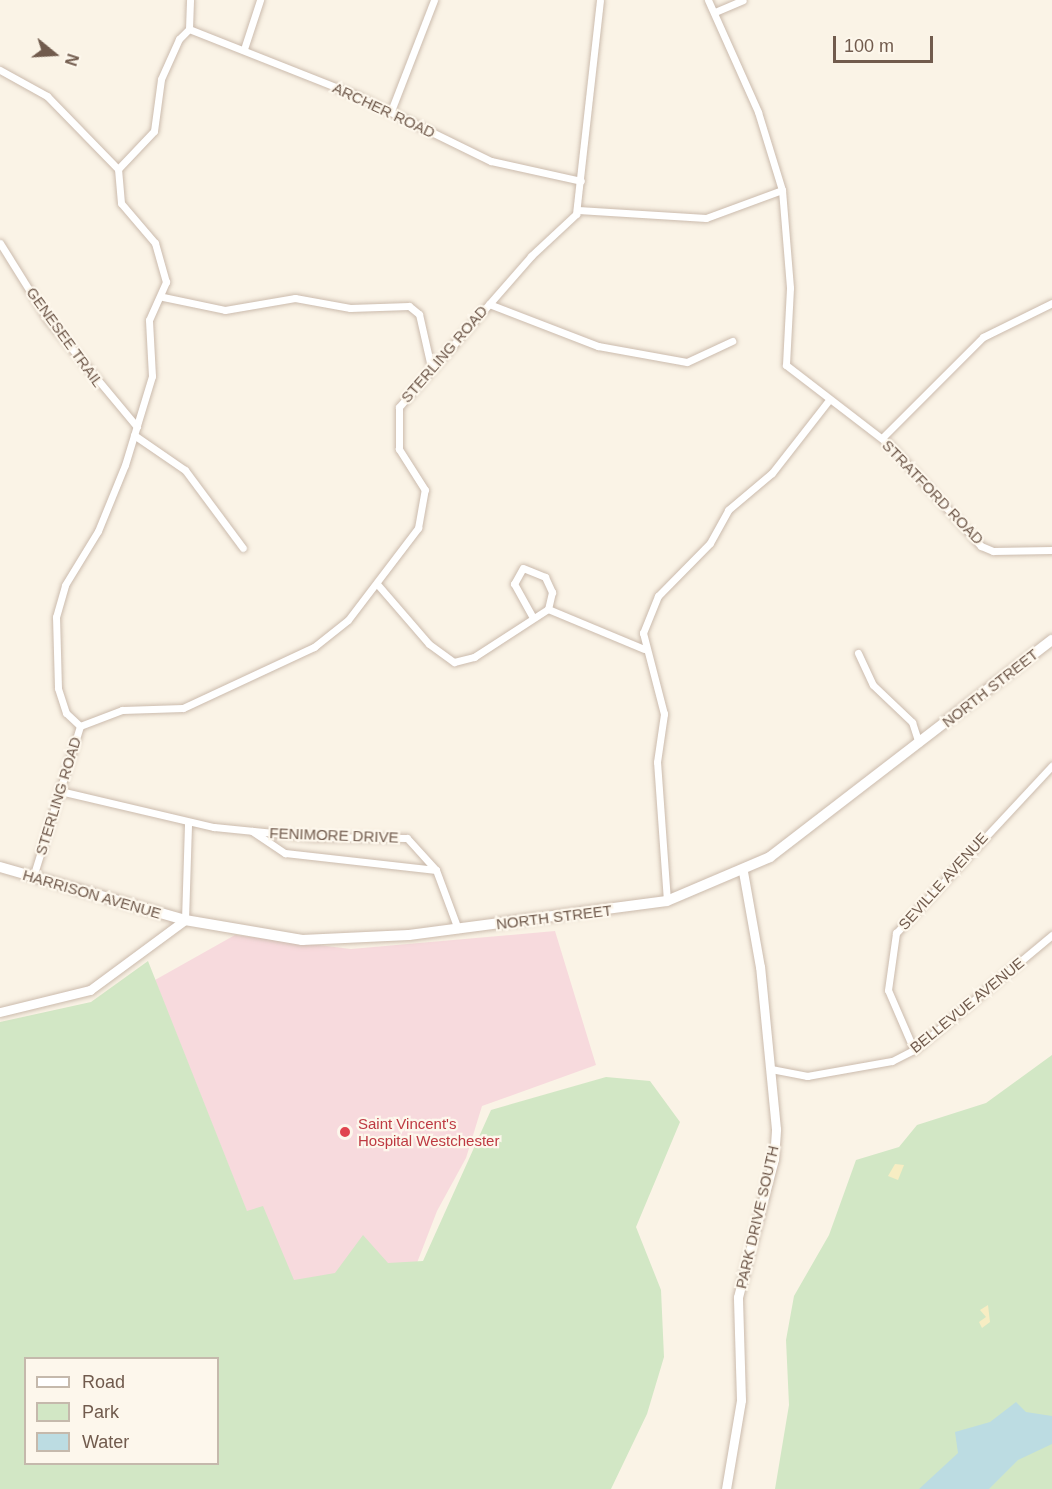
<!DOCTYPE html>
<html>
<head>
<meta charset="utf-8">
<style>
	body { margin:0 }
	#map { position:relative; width:1052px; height:1489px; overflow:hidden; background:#faf3e6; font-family:Arial,sans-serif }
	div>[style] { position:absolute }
	.medical>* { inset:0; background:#f7dadd }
	.green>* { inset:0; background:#d2e7c5 }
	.sand>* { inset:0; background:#f7edc3 }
	.water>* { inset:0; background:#bcdce2 }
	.roads { filter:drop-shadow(0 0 2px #cbbbad) drop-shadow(0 0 2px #cbbbad) }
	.minor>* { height:7px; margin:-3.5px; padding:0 3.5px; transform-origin:3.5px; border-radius:3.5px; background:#fff }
	.tertiary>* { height:9px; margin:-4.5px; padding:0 4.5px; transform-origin:4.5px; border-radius:4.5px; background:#fff }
	.secondary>* { height:10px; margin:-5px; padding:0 5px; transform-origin:5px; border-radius:5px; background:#fff }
	.dots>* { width:16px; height:16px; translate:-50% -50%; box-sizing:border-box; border:3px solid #fdf7ec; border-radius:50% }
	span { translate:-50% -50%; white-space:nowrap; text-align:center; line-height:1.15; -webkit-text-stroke:4.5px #fdf7ec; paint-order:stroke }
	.street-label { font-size:15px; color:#715b4d }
	.health-label { font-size:15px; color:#be3a42 }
	.left { translate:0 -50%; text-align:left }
	.legend { position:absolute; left:24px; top:1357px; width:195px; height:108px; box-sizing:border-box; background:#fdf7ec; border:2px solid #c5b9ac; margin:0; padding:8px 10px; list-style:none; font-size:18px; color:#715b4d }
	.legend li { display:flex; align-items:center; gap:12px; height:30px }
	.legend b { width:30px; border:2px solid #c5b9ac }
	.north { position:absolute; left:24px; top:24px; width:60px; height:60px; -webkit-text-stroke:4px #fdf7ec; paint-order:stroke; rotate:108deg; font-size:16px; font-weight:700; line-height:24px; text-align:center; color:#715b4d }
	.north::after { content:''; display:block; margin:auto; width:21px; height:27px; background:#715b4d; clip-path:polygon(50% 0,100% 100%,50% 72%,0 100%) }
	.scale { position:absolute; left:833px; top:36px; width:100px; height:27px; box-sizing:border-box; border:3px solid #715b4d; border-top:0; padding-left:8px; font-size:18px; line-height:21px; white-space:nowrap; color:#715b4d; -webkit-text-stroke:4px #fdf7ec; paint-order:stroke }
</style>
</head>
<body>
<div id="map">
	<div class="medical">
		<i style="clip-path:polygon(555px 931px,596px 1065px,482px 1106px,466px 1158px,437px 1211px,385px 1346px,314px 1381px,155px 980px,235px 935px,351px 949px)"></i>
	</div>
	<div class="green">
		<i style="clip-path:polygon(evenodd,148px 961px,247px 1211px,263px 1206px,294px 1280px,335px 1273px,363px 1235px,388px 1263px,423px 1261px,491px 1110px,606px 1077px,650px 1081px,680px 1122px,636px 1227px,661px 1290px,664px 1357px,647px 1414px,611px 1489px,0 1489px,0 1022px,91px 1002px,148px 961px,26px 1358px,218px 1358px,218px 1464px,26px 1464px,26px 1358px)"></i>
		<i style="clip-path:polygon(1052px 1055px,1052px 1489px,775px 1489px,789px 1405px,786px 1340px,794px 1296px,829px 1235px,856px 1160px,899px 1147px,917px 1125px,986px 1103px)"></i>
	</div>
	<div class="sand">
		<i style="clip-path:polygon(895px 1164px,904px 1165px,898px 1180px,888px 1176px)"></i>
		<i style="clip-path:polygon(988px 1305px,990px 1322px,982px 1328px,979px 1322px,986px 1317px,980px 1310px)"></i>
	</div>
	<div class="water">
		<i style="clip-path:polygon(1016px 1402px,1026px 1412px,1052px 1416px,1052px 1444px,1018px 1460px,989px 1489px,919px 1489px,958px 1453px,955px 1432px,990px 1422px)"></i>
	</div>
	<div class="roads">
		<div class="minor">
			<i style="left:708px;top:0;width:123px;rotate:65.9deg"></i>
			<i style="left:758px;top:112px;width:82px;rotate:72.9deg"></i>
			<i style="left:782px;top:190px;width:98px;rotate:85.3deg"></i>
			<i style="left:790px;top:288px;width:77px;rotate:93deg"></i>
			<i style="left:786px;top:365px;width:131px;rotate:37.6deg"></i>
			<i style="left:890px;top:445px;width:136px;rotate:48deg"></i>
			<i style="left:981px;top:546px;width:13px;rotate:23deg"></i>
			<i style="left:993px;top:551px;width:59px;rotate:-1deg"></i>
			<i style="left:715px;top:12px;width:30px;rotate:-23deg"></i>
			<i style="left:189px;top:29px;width:180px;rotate:21.6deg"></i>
			<i style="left:356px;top:95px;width:150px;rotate:26.1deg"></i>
			<i style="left:491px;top:161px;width:92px;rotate:12.5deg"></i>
			<i style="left:244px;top:49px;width:52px;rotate:-71.9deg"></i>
			<i style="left:0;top:70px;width:54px;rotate:29deg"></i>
			<i style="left:47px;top:96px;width:102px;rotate:45.8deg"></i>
			<i style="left:391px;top:111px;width:119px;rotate:-68.8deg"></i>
			<i style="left:578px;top:210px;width:128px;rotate:3.6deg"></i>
			<i style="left:706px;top:218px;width:81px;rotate:-20.2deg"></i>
			<i style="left:0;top:243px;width:91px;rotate:58.1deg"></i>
			<i style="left:48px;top:320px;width:139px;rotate:50.2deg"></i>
			<i style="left:163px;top:297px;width:63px;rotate:11.8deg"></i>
			<i style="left:225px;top:310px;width:71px;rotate:-9.7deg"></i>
			<i style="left:295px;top:298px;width:56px;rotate:10.3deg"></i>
			<i style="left:350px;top:308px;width:59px;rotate:-1.9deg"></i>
			<i style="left:409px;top:306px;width:13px;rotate:39deg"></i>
			<i style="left:419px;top:314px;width:54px;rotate:77.2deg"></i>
			<i style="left:489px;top:304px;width:117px;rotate:21.1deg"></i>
			<i style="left:598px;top:346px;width:90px;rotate:10.2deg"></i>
			<i style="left:687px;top:362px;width:50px;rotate:-25deg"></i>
			<i style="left:134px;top:435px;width:62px;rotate:34.5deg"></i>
			<i style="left:185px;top:470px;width:97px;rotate:53.4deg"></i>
			<i style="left:882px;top:438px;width:143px;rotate:-45deg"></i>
			<i style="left:983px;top:337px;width:77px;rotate:-26.2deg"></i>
			<i style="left:378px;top:585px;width:78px;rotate:49.2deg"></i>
			<i style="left:429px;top:644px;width:31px;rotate:36deg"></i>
			<i style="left:454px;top:662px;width:21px;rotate:-14deg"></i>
			<i style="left:474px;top:657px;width:88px;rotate:-33deg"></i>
			<i style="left:548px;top:609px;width:104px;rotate:22.6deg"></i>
			<i style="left:532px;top:616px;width:37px;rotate:-119deg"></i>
			<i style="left:514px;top:584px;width:18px;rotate:-61deg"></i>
			<i style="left:523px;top:568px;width:24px;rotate:22deg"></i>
			<i style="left:545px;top:577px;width:17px;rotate:65deg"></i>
			<i style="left:552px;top:592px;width:17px;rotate:103deg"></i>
			<i style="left:858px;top:653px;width:35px;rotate:65deg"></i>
			<i style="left:873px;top:685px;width:54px;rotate:43.5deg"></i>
			<i style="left:912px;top:722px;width:22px;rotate:72deg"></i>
			<i style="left:80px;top:726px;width:19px;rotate:-137deg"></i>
			<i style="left:66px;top:713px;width:26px;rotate:-108deg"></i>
			<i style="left:58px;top:688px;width:71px;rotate:-91.6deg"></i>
			<i style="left:56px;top:617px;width:33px;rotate:-74deg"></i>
			<i style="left:65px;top:585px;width:63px;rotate:-58.6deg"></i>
			<i style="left:98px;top:531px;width:71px;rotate:-67.8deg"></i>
			<i style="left:125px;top:465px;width:93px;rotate:-73.1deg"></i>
			<i style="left:152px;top:376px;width:56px;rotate:-93.1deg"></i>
			<i style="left:149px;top:320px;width:42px;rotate:-65.9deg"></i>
			<i style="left:166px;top:282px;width:41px;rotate:-105.8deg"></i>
			<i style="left:155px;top:243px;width:52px;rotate:-130.4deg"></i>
			<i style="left:121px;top:203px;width:34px;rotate:-95deg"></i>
			<i style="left:118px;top:169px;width:52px;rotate:-46.5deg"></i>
			<i style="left:154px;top:131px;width:52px;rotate:-82.3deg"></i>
			<i style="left:161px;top:79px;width:44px;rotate:-65.8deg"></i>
			<i style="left:179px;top:39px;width:14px;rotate:-45deg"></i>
			<i style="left:189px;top:29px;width:29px;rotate:-88deg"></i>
			<i style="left:60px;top:791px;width:158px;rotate:13.2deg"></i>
			<i style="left:214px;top:827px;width:100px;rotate:5.8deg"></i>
			<i style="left:313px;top:837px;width:94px;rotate:0.6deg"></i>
			<i style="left:407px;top:838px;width:43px;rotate:47.8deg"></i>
			<i style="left:436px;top:870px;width:63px;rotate:69.6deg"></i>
			<i style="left:252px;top:831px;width:40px;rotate:34deg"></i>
			<i style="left:285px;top:853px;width:152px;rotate:6.4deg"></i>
			<i style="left:33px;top:877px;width:158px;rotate:-72.7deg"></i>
			<i style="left:80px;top:726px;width:45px;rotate:-20.9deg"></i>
			<i style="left:122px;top:710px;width:61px;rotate:-1.9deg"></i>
			<i style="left:183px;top:708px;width:145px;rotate:-25deg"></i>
			<i style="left:314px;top:647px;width:43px;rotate:-38.5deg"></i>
			<i style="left:348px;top:620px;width:116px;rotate:-52.7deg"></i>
			<i style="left:418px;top:528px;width:39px;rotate:-80deg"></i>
			<i style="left:425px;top:490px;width:49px;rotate:-122.4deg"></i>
			<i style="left:399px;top:449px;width:42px;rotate:-90deg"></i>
			<i style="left:399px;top:407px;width:201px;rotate:-48.8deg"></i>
			<i style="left:531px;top:256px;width:62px;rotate:-43deg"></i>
			<i style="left:576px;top:214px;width:215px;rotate:-83.6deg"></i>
			<i style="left:667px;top:901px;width:139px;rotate:-94.1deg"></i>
			<i style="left:657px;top:762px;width:49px;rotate:-81.7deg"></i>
			<i style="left:664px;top:714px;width:84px;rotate:-104.5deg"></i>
			<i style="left:643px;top:633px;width:40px;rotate:-68deg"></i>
			<i style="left:658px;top:596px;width:74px;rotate:-45.5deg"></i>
			<i style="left:710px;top:543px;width:38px;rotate:-61deg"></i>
			<i style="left:728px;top:510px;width:57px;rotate:-40.1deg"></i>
			<i style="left:772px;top:473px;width:93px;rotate:-52deg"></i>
			<i style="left:185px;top:920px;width:97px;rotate:-88.2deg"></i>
			<i style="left:914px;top:1050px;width:65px;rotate:-113.4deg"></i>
			<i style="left:888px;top:990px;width:58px;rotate:-82deg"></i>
			<i style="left:896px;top:933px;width:229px;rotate:-47deg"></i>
			<i style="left:771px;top:1069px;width:37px;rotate:11deg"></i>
			<i style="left:807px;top:1076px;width:86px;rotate:-10deg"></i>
			<i style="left:892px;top:1061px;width:25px;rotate:-27deg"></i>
			<i style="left:914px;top:1050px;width:180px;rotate:-39.8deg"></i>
		</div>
		<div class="tertiary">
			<i style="left:0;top:1012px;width:93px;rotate:-13.7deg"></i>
			<i style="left:90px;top:990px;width:118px;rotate:-36.4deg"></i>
			<i style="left:726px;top:1489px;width:90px;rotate:-80.4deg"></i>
			<i style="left:741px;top:1400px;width:103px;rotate:-91.7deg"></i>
			<i style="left:738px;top:1297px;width:143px;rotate:-75.4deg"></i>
			<i style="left:774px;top:1159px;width:30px;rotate:-86deg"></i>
			<i style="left:776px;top:1129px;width:163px;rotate:-95.6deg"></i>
			<i style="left:760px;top:967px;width:97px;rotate:-100.1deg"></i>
		</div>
		<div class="secondary">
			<i style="left:0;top:867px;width:192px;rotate:16deg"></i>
			<i style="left:185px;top:920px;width:119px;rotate:9.7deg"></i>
			<i style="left:302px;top:940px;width:107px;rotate:-2.7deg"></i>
			<i style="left:409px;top:935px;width:260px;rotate:-7.5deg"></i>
			<i style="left:667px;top:901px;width:112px;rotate:-23.1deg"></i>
			<i style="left:770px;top:857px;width:356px;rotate:-37.6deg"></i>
		</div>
	</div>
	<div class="dots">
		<i style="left:345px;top:1132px;background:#e0444e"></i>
	</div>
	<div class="street-label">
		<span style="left:384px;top:110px;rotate:25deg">ARCHER ROAD</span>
		<span style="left:65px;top:337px;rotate:54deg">GENESEE TRAIL</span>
		<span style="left:444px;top:354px;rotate:-49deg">STERLING ROAD</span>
		<span style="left:933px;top:492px;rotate:46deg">STRATFORD ROAD</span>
		<span style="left:990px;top:688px;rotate:-38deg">NORTH STREET</span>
		<span style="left:58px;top:796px;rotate:-73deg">STERLING ROAD</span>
		<span style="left:334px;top:835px;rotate:2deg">FENIMORE DRIVE</span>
		<span style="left:943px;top:881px;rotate:-48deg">SEVILLE AVENUE</span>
		<span style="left:92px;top:894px;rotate:16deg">HARRISON AVENUE</span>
		<span style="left:554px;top:917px;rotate:-7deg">NORTH STREET</span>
		<span style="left:967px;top:1005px;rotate:-39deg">BELLEVUE AVENUE</span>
		<span style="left:757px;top:1217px;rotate:-77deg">PARK DRIVE SOUTH</span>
	</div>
	<div class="health-label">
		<span class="left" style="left:358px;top:1132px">Saint Vincent's<br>Hospital Westchester</span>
	</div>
	<ul class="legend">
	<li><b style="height:8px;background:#fff"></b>Road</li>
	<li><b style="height:16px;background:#d2e7c5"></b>Park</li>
	<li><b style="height:16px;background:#bcdce2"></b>Water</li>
	</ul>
	<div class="north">N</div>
	<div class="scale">100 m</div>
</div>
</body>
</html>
